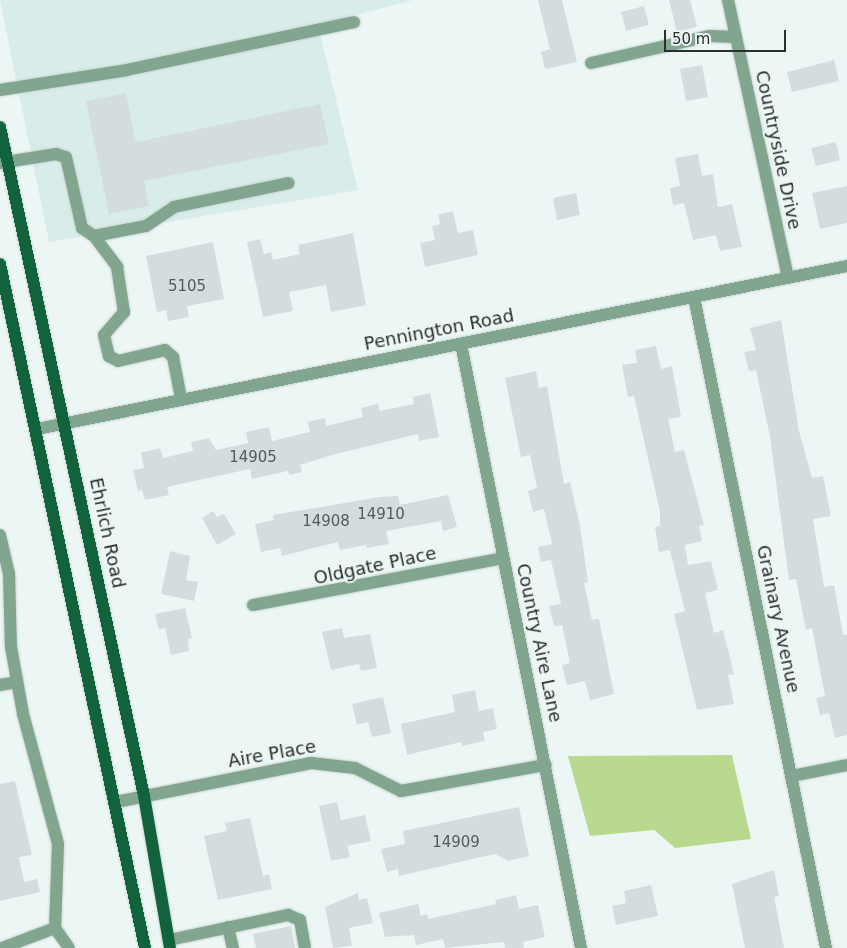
<!DOCTYPE html>
<html>
<head>
<meta charset="utf-8">
<style>
	body { margin:0 }
	#map { position:relative; width:847px; height:948px; overflow:hidden; background:#ecf7f5; font-family:"DejaVu Sans",sans-serif }
	div>[style] { position:absolute }
	.built>* { inset:0; background:#d8ece9 }
	.green>* { inset:0; background:#b8d98e }
	.building>* { inset:0; background:#d3dde0 }
	.roads { filter:drop-shadow(0 0 1px #c9d3d1) drop-shadow(0 0 1px #c9d3d1) }
	.minor>* { height:12px; margin:-6px; padding:0 6px; transform-origin:6px; border-radius:6px; background:#81a58f }
	.major>* { height:12px; margin:-6px; padding:0 6px; transform-origin:6px; border-radius:6px; background:#11633d }
	span { translate:-50% -50%; white-space:nowrap; text-align:center; line-height:1.15; -webkit-text-stroke:4px #ecf7f5; paint-order:stroke }
	.number-label { font-size:15px; color:#545a5a }
	.number-label span { -webkit-text-stroke-width:0 }
	.street-label { font-size:18px; color:#2a2e2d }
	.scale { position:absolute; left:664px; top:30px; width:122px; height:22px; box-sizing:border-box; border:2px solid #2a2e2d; border-top:0; padding-left:6px; font-size:15px; line-height:18px; white-space:nowrap; color:#2a2e2d; -webkit-text-stroke:4px #ecf7f5; paint-order:stroke }
</style>
</head>
<body>
<div id="map">
	<div class="built">
		<i style="clip-path:polygon(0 0,413px 0,318px 25px,358px 190px,49px 242px)"></i>
	</div>
	<div class="green">
		<i style="clip-path:polygon(732px 755px,751px 839px,675px 848px,654px 830px,590px 836px,568px 756px)"></i>
	</div>
	<div class="building">
		<i style="clip-path:polygon(538px 0,562px 0,577px 62px,545px 69px,541px 52px,550px 49px)"></i>
		<i style="clip-path:polygon(669px 0,690px 0,697px 27px,677px 32px)"></i>
		<i style="clip-path:polygon(644px 6px,649px 25px,626px 31px,621px 12px)"></i>
		<i style="clip-path:polygon(834px 60px,839px 81px,792px 92px,787px 72px)"></i>
		<i style="clip-path:polygon(702px 65px,708px 97px,686px 101px,680px 69px)"></i>
		<i style="clip-path:polygon(126px 93px,136px 142px,320px 104px,329px 144px,144px 181px,149px 206px,109px 214px,86px 101px)"></i>
		<i style="clip-path:polygon(836px 142px,840px 160px,816px 166px,811px 148px)"></i>
		<i style="clip-path:polygon(698px 154px,702px 176px,713px 174px,718px 207px,732px 204px,742px 247px,720px 251px,716px 235px,693px 240px,684px 203px,673px 205px,670px 188px,680px 186px,675px 158px)"></i>
		<i style="clip-path:polygon(847px 186px,847px 223px,820px 229px,812px 193px)"></i>
		<i style="clip-path:polygon(576px 193px,580px 215px,557px 220px,553px 198px)"></i>
		<i style="clip-path:polygon(453px 211px,458px 233px,473px 230px,478px 255px,425px 267px,420px 243px,435px 240px,432px 226px,440px 224px,438px 215px)"></i>
		<i style="clip-path:polygon(353px 233px,366px 305px,331px 312px,326px 285px,289px 292px,293px 311px,263px 317px,247px 242px,260px 239px,264px 254px,271px 252px,273px 260px,300px 254px,298px 245px)"></i>
		<i style="clip-path:polygon(213px 242px,224px 299px,187px 306px,189px 317px,168px 321px,166px 310px,157px 312px,146px 256px)"></i>
		<i style="clip-path:polygon(781px 320px,799px 431px,812px 478px,823px 476px,831px 516px,813px 519px,824px 587px,834px 585px,843px 635px,847px 635px,847px 735px,835px 738px,829px 713px,820px 715px,816px 698px,825px 696px,812px 628px,806px 630px,796px 579px,789px 580px,770px 437px,756px 370px,749px 371px,744px 352px,756px 350px,750px 328px)"></i>
		<i style="clip-path:polygon(656px 346px,661px 369px,672px 366px,681px 417px,668px 419px,675px 452px,684px 450px,704px 525px,699px 526px,702px 541px,685px 545px,688px 565px,711px 561px,718px 590px,705px 593px,714px 633px,723px 630px,734px 674px,728px 675px,734px 704px,697px 710px,674px 614px,685px 611px,670px 550px,659px 552px,655px 527px,660px 526px,660px 512px,634px 396px,628px 397px,622px 365px,637px 363px,635px 350px)"></i>
		<i style="clip-path:polygon(536px 371px,539px 388px,547px 386px,564px 484px,570px 482px,580px 526px,588px 582px,584px 583px,592px 620px,599px 619px,614px 694px,590px 700px,585px 681px,567px 685px,562px 665px,570px 663px,562px 625px,554px 626px,549px 606px,561px 604px,551px 560px,541px 562px,538px 547px,552px 544px,544px 509px,533px 512px,528px 491px,537px 488px,530px 455px,521px 457px,505px 378px)"></i>
		<i style="clip-path:polygon(430px 393px,439px 437px,419px 441px,418px 434px,332px 455px,300px 465px,302px 472px,289px 475px,288px 471px,252px 479px,250px 469px,167px 487px,169px 495px,145px 500px,142px 490px,138px 491px,133px 470px,144px 468px,141px 453px,160px 448px,163px 458px,193px 451px,191px 442px,209px 438px,216px 450px,248px 443px,246px 432px,269px 427px,272px 441px,310px 432px,308px 422px,325px 418px,326px 426px,363px 417px,361px 408px,378px 404px,380px 411px,414px 404px,413px 397px)"></i>
		<i style="clip-path:polygon(448px 495px,457px 527px,443px 531px,441px 521px,386px 531px,389px 544px,367px 548px,366px 545px,340px 550px,338px 542px,282px 556px,280px 548px,261px 552px,255px 524px,274px 520px,273px 515px,380px 497px,398px 496px,400px 505px)"></i>
		<i style="clip-path:polygon(213px 511px,217px 517px,224px 514px,236px 534px,217px 545px,202px 518px)"></i>
		<i style="clip-path:polygon(170px 551px,190px 556px,186px 580px,198px 582px,194px 601px,161px 594px)"></i>
		<i style="clip-path:polygon(185px 608px,192px 638px,188px 639px,189px 651px,171px 655px,165px 628px,159px 630px,155px 614px)"></i>
		<i style="clip-path:polygon(342px 628px,344px 638px,370px 634px,377px 668px,361px 671px,359px 664px,331px 670px,322px 632px)"></i>
		<i style="clip-path:polygon(475px 690px,479px 711px,493px 708px,497px 729px,483px 732px,485px 741px,462px 746px,461px 742px,407px 755px,401px 724px,455px 712px,452px 695px)"></i>
		<i style="clip-path:polygon(383px 697px,391px 733px,372px 737px,368px 722px,357px 725px,352px 704px)"></i>
		<i style="clip-path:polygon(15px 781px,32px 855px,19px 857px,24px 882px,37px 879px,40px 892px,0 901px,0 784px)"></i>
		<i style="clip-path:polygon(337px 802px,341px 820px,365px 815px,371px 841px,347px 846px,350px 857px,331px 861px,319px 806px)"></i>
		<i style="clip-path:polygon(519px 807px,529px 856px,508px 861px,495px 854px,399px 876px,398px 869px,387px 872px,381px 849px,405px 844px,403px 831px)"></i>
		<i style="clip-path:polygon(250px 818px,263px 876px,269px 874px,272px 889px,218px 900px,204px 836px,227px 831px,225px 823px)"></i>
		<i style="clip-path:polygon(774px 870px,779px 896px,774px 897px,784px 948px,745px 948px,732px 884px)"></i>
		<i style="clip-path:polygon(651px 885px,658px 916px,616px 925px,612px 906px,626px 903px,624px 891px)"></i>
		<i style="clip-path:polygon(358px 893px,359px 900px,367px 898px,373px 923px,349px 928px,352px 946px,333px 948px,325px 907px)"></i>
		<i style="clip-path:polygon(516px 895px,519px 909px,538px 905px,545px 937px,523px 942px,524px 948px,505px 948px,504px 942px,445px 948px,443px 939px,416px 945px,414px 935px,385px 937px,379px 913px,418px 904px,421px 916px,427px 914px,428px 919px,496px 904px,495px 900px)"></i>
		<i style="clip-path:polygon(291px 926px,295px 948px,256px 948px,253px 934px)"></i>
	</div>
	<div class="roads">
		<div class="minor">
			<i style="left:728px;top:0;width:284px;rotate:77.8deg"></i>
			<i style="left:591px;top:63px;width:122px;rotate:-12.8deg"></i>
			<i style="left:710px;top:36px;width:26px;rotate:2deg"></i>
			<i style="left:0;top:90px;width:129px;rotate:-8.9deg"></i>
			<i style="left:127px;top:70px;width:232px;rotate:-11.9deg"></i>
			<i style="left:0;top:163px;width:57px;rotate:-9.1deg"></i>
			<i style="left:56px;top:154px;width:10px;rotate:17deg"></i>
			<i style="left:66px;top:157px;width:73px;rotate:77.3deg"></i>
			<i style="left:82px;top:228px;width:14px;rotate:34deg"></i>
			<i style="left:94px;top:236px;width:53px;rotate:-10.9deg"></i>
			<i style="left:146px;top:226px;width:34px;rotate:-34deg"></i>
			<i style="left:174px;top:207px;width:117px;rotate:-11.8deg"></i>
			<i style="left:94px;top:236px;width:39px;rotate:53deg"></i>
			<i style="left:117px;top:267px;width:46px;rotate:81.2deg"></i>
			<i style="left:124px;top:312px;width:30px;rotate:131deg"></i>
			<i style="left:104px;top:335px;width:22px;rotate:77deg"></i>
			<i style="left:109px;top:356px;width:10px;rotate:29deg"></i>
			<i style="left:118px;top:361px;width:48px;rotate:-13.2deg"></i>
			<i style="left:165px;top:350px;width:11px;rotate:41deg"></i>
			<i style="left:173px;top:357px;width:42px;rotate:79deg"></i>
			<i style="left:694px;top:297px;width:664px;rotate:78.54deg"></i>
			<i style="left:461px;top:344px;width:616px;rotate:78.76deg"></i>
			<i style="left:37px;top:429px;width:826px;rotate:-11.38deg"></i>
			<i style="left:0;top:535px;width:39px;rotate:77deg"></i>
			<i style="left:9px;top:573px;width:74px;rotate:88.5deg"></i>
			<i style="left:11px;top:647px;width:68px;rotate:79.8deg"></i>
			<i style="left:23px;top:714px;width:135px;rotate:74.9deg"></i>
			<i style="left:58px;top:844px;width:84px;rotate:92deg"></i>
			<i style="left:55px;top:928px;width:24px;rotate:55deg"></i>
			<i style="left:253px;top:605px;width:254px;rotate:-10.6deg"></i>
			<i style="left:0;top:685px;width:17px;rotate:-10deg"></i>
			<i style="left:792px;top:776px;width:56px;rotate:-11.3deg"></i>
			<i style="left:116px;top:802px;width:199px;rotate:-11.3deg"></i>
			<i style="left:311px;top:763px;width:44px;rotate:6.5deg"></i>
			<i style="left:355px;top:768px;width:51px;rotate:26.6deg"></i>
			<i style="left:401px;top:791px;width:147px;rotate:-10.2deg"></i>
			<i style="left:228px;top:927px;width:22px;rotate:77deg"></i>
			<i style="left:169px;top:940px;width:122px;rotate:-11.9deg"></i>
			<i style="left:288px;top:915px;width:13px;rotate:23deg"></i>
			<i style="left:300px;top:920px;width:28px;rotate:80deg"></i>
			<i style="left:2px;top:948px;width:57px;rotate:-20.7deg"></i>
		</div>
		<div class="major">
			<i style="left:0;top:127px;width:684px;rotate:77.85deg"></i>
			<i style="left:144px;top:796px;width:154px;rotate:80.3deg"></i>
			<i style="left:0;top:264px;width:699px;rotate:78.03deg"></i>
		</div>
	</div>
	<div class="number-label">
		<span style="left:187px;top:287px">5105</span>
		<span style="left:253px;top:458px">14905</span>
		<span style="left:381px;top:515px">14910</span>
		<span style="left:326px;top:522px">14908</span>
		<span style="left:456px;top:843px">14909</span>
	</div>
	<div class="street-label">
		<span style="left:778px;top:150px;rotate:78deg">Countryside Drive</span>
		<span style="left:439px;top:330px;rotate:-11deg">Pennington Road</span>
		<span style="left:107px;top:533px;rotate:78deg">Ehrlich Road</span>
		<span style="left:375px;top:566px;rotate:-12deg">Oldgate Place</span>
		<span style="left:778px;top:619px;rotate:78deg">Grainary Avenue</span>
		<span style="left:539px;top:643px;rotate:78deg">Country Aire Lane</span>
		<span style="left:272px;top:754px;rotate:-10deg">Aire Place</span>
	</div>
	<div class="scale">50 m</div>
</div>
</body>
</html>
